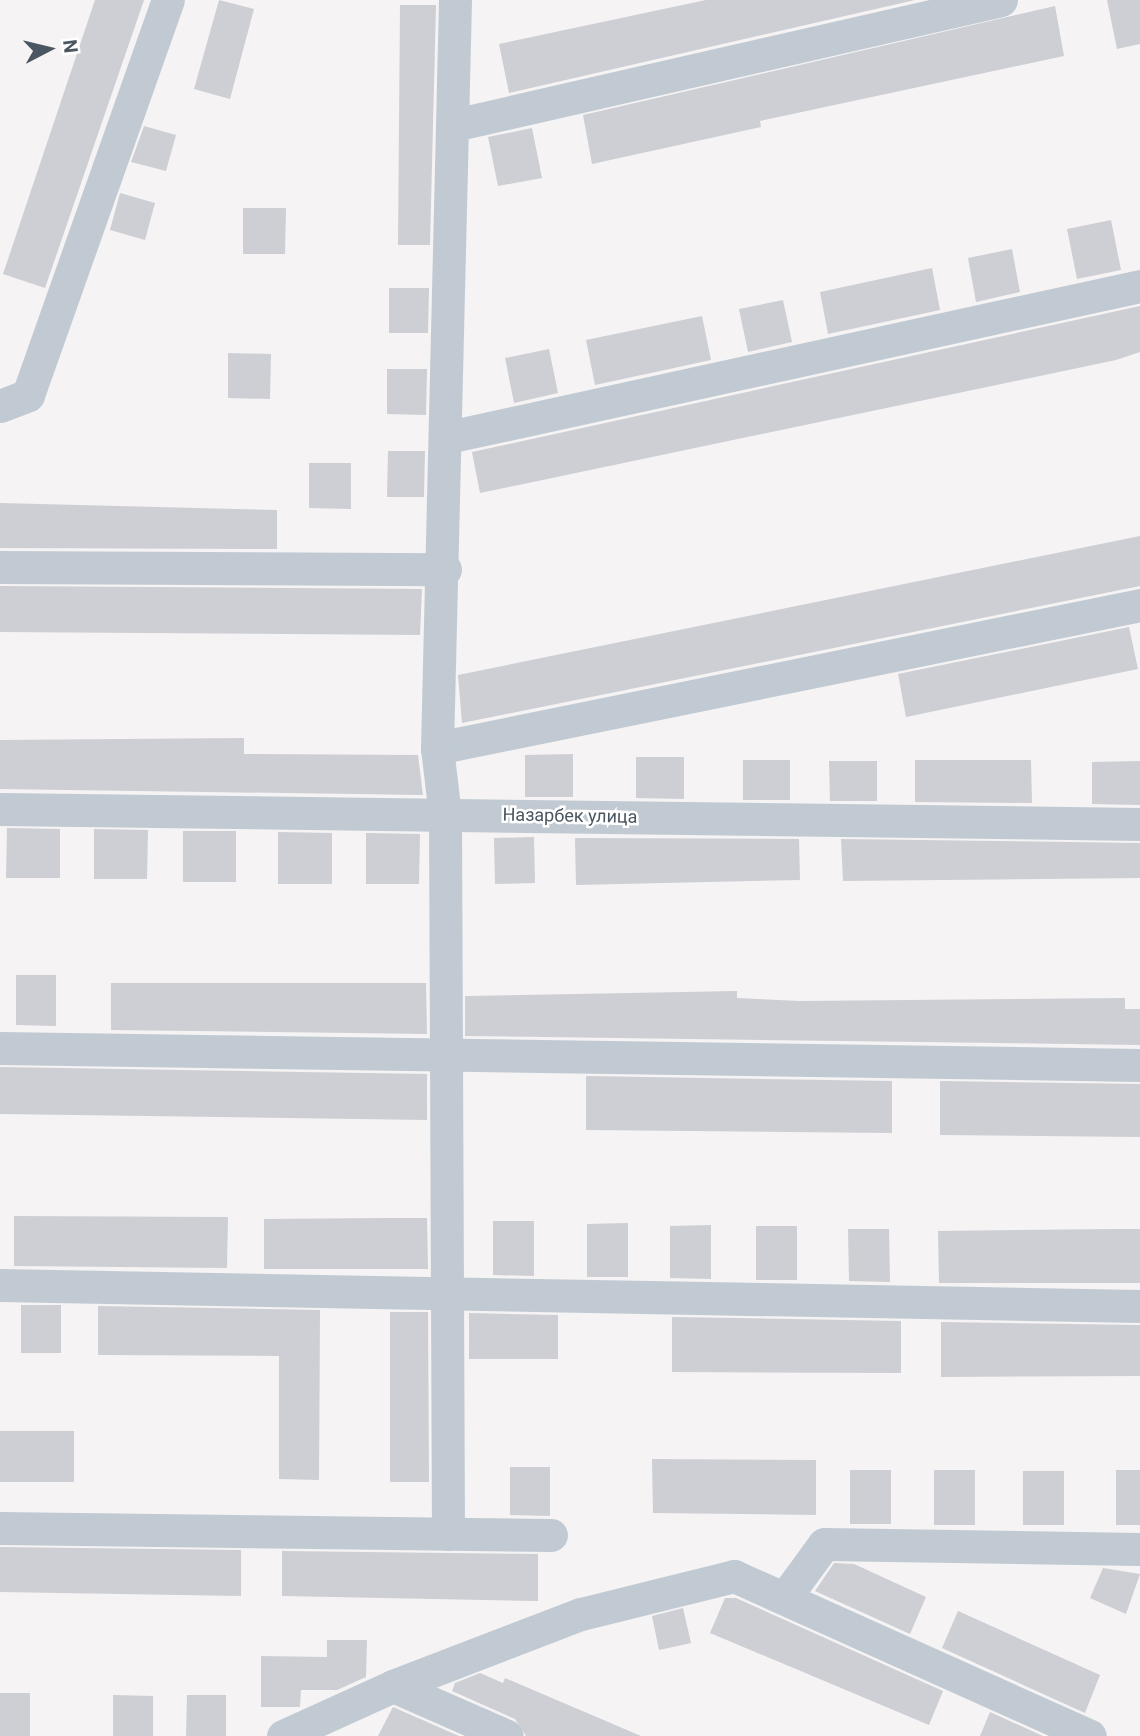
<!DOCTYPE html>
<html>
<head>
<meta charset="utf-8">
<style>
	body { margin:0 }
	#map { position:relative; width:1140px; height:1736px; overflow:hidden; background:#f5f3f3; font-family:Roboto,sans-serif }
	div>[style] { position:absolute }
	.building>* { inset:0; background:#cdcfd5 }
	.minor>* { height:33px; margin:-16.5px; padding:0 16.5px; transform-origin:16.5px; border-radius:16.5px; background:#c1cad2 }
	span { translate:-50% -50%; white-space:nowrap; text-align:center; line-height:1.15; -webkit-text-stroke:5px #fff; paint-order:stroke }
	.street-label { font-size:18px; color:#4a5661 }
	.north { position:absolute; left:14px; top:14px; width:70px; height:70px; -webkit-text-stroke:5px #fff; paint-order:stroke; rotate:83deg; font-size:19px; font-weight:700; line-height:28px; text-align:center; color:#4a5661 }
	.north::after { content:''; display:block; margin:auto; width:24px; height:32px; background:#4a5661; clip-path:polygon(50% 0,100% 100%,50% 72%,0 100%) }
</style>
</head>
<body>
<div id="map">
	<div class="building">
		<i style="clip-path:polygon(95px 0,144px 0,45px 288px,3px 274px)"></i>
		<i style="clip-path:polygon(219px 0,254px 9px,230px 99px,194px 89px)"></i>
		<i style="clip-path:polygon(706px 0,915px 0,509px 93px,499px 44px)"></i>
		<i style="clip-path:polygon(1107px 0,1140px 0,1140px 44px,1117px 49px)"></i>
		<i style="clip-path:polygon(400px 5px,436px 5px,430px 245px,398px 245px)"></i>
		<i style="clip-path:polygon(1055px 6px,1064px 56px,760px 121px,761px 127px,592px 164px,583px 115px)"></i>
		<i style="clip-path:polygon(144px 126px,176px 135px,166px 171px,131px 162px)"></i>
		<i style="clip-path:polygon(532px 128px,542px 178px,498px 186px,488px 137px)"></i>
		<i style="clip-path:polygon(120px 193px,155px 203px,145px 240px,110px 230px)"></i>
		<i style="clip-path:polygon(243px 208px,286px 208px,285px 254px,243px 254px)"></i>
		<i style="clip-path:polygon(1111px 220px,1121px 270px,1077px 279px,1067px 229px)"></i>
		<i style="clip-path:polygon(1012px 249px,1020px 292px,976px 302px,968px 258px)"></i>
		<i style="clip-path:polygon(932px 268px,940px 310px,828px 334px,820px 292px)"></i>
		<i style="clip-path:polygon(389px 288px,429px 288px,428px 333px,389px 333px)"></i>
		<i style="clip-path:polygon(783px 300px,792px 342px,748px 352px,739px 309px)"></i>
		<i style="clip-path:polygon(1140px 306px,1140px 352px,1116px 360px,480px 493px,472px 452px)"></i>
		<i style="clip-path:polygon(702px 316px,711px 360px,595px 385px,586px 340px)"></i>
		<i style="clip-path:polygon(549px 349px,558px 393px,514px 403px,505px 358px)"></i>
		<i style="clip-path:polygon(228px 353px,271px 354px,270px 399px,228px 398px)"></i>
		<i style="clip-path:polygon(387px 369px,427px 369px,426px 415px,387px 414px)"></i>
		<i style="clip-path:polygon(388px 451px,425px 451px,424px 497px,387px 497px)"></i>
		<i style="clip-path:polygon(309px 463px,351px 463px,351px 509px,309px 508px)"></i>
		<i style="clip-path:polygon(0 503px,277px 510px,277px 549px,0 548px)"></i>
		<i style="clip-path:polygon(1140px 536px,1140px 586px,462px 723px,458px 675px)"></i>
		<i style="clip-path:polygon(0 586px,422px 589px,420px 635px,0 632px)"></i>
		<i style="clip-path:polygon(1129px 627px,1138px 669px,906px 717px,898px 674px)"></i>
		<i style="clip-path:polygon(244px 738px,244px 754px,418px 755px,423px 795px,0 789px,0 740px)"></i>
		<i style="clip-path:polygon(573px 754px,573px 797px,525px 797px,525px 755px)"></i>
		<i style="clip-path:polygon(636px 757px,684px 757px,684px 799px,636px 798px)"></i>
		<i style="clip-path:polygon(743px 760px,790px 760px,790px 800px,743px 800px)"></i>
		<i style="clip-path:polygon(915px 760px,1031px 760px,1032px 803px,915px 802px)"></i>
		<i style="clip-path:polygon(829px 761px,877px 761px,877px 801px,830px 801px)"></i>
		<i style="clip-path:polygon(1140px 761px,1140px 805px,1092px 804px,1092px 762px)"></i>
		<i style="clip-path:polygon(7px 828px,60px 829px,60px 878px,6px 878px)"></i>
		<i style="clip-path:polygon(94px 829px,148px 830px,147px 879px,94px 879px)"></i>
		<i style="clip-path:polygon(183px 831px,236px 831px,236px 882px,183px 882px)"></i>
		<i style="clip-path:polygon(278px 832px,332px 833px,332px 884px,278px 884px)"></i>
		<i style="clip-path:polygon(366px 833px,420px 834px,419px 884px,366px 884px)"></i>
		<i style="clip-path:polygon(534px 837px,535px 883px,495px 884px,494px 838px)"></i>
		<i style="clip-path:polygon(575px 838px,799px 839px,800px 880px,576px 885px)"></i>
		<i style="clip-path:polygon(841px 839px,1140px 843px,1140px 878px,843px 881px)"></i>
		<i style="clip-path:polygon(16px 975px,56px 975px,56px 1026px,16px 1025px)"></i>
		<i style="clip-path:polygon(111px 983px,426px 983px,427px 1034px,111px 1030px)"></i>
		<i style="clip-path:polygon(737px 991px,737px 998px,800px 1001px,1125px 998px,1125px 1009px,1140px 1009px,1140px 1045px,465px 1036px,465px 996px)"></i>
		<i style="clip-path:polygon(0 1067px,427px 1074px,427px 1120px,0 1114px)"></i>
		<i style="clip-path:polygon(586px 1076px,892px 1081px,892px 1133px,586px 1130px)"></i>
		<i style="clip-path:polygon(940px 1081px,1140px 1084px,1140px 1137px,940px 1135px)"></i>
		<i style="clip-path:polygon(14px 1216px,228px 1217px,227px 1268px,14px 1266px)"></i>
		<i style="clip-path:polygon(386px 1218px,427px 1218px,428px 1269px,264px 1269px,264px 1219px)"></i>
		<i style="clip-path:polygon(493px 1221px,534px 1221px,534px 1276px,493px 1275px)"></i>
		<i style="clip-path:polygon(628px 1223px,628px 1277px,587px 1277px,587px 1224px)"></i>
		<i style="clip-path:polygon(711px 1225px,711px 1279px,670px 1278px,670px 1226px)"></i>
		<i style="clip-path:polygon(756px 1226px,797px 1226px,797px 1280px,756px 1280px)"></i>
		<i style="clip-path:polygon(848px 1229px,889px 1229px,890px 1282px,849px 1281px)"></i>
		<i style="clip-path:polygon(1113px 1229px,1140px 1229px,1140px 1283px,939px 1283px,938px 1231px)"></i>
		<i style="clip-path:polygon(21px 1305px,61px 1305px,61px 1353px,21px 1353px)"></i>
		<i style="clip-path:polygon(98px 1306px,320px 1310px,319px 1480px,279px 1479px,279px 1356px,98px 1355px)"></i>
		<i style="clip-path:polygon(390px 1312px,428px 1312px,429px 1482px,390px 1482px)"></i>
		<i style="clip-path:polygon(469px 1313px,558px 1315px,558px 1359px,469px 1359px)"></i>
		<i style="clip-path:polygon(672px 1317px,901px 1321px,901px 1373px,672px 1372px)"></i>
		<i style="clip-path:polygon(941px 1322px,1140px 1325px,1140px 1376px,941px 1377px)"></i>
		<i style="clip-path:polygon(0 1431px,74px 1431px,74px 1482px,0 1482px)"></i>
		<i style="clip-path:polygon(652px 1459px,816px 1460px,816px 1515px,653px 1513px)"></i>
		<i style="clip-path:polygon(510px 1467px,550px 1467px,550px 1516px,510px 1515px)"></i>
		<i style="clip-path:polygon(850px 1470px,891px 1470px,891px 1524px,850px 1524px)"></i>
		<i style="clip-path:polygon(934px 1470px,975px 1470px,975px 1525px,934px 1525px)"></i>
		<i style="clip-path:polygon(1116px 1470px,1140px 1470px,1140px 1525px,1116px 1525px)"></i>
		<i style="clip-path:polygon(1023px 1471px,1064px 1471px,1064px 1525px,1023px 1525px)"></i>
		<i style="clip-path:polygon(0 1547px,241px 1550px,241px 1596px,0 1592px)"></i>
		<i style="clip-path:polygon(282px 1551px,538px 1554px,538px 1601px,282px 1596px)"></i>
		<i style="clip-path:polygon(834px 1563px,854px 1564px,926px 1597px,910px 1634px,815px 1591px)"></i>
		<i style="clip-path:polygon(1103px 1568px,1140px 1574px,1126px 1614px,1090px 1598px)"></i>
		<i style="clip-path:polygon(725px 1598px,736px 1598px,943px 1691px,929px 1725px,710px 1633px)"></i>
		<i style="clip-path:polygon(683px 1608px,691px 1643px,659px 1650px,652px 1616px)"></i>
		<i style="clip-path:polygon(958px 1611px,1100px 1675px,1085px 1713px,942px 1648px)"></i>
		<i style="clip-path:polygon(327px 1640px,367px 1640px,366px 1677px,337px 1690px,301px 1690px,300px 1707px,261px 1707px,261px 1656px,327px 1657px)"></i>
		<i style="clip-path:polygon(480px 1673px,503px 1683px,505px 1678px,641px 1736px,526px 1736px,515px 1719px,452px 1691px,455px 1683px)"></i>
		<i style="clip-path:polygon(0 1693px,30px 1693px,30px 1736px,0 1736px)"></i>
		<i style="clip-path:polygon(113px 1695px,153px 1696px,153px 1736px,113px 1736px)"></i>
		<i style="clip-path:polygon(187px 1695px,226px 1695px,226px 1736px,186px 1736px)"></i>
		<i style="clip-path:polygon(393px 1707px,459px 1736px,378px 1736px)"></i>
		<i style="clip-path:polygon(990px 1712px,1043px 1736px,980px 1736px)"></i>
	</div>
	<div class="minor">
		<i style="left:454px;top:125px;width:561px;rotate:-12.87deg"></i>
		<i style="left:0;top:406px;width:30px;rotate:-21deg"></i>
		<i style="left:28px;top:395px;width:419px;rotate:-70.5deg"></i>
		<i style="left:448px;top:437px;width:708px;rotate:-12.31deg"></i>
		<i style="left:0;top:567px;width:445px;rotate:0.3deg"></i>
		<i style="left:437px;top:748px;width:717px;rotate:-11.5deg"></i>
		<i style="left:0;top:809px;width:1140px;rotate:0.75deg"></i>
		<i style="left:0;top:1048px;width:1140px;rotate:0.85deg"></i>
		<i style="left:0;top:1285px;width:1140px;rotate:1.06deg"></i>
		<i style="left:0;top:1528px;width:551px;rotate:0.73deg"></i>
		<i style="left:448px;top:1534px;width:719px;rotate:-90.24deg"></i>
		<i style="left:445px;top:815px;width:67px;rotate:-96.8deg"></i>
		<i style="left:437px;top:748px;width:748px;rotate:-88.62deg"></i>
		<i style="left:786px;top:1596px;width:64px;rotate:-53.8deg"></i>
		<i style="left:824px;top:1544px;width:315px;rotate:0.9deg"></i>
		<i style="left:393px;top:1686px;width:124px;rotate:23.7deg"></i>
		<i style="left:283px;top:1736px;width:121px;rotate:-24.4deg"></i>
		<i style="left:393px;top:1686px;width:201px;rotate:-21deg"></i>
		<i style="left:581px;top:1614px;width:158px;rotate:-13.9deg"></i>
		<i style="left:734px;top:1576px;width:390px;rotate:24.2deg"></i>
	</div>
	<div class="street-label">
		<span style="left:570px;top:816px;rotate:1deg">Назарбек улица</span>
	</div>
	<div class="north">N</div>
</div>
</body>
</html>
